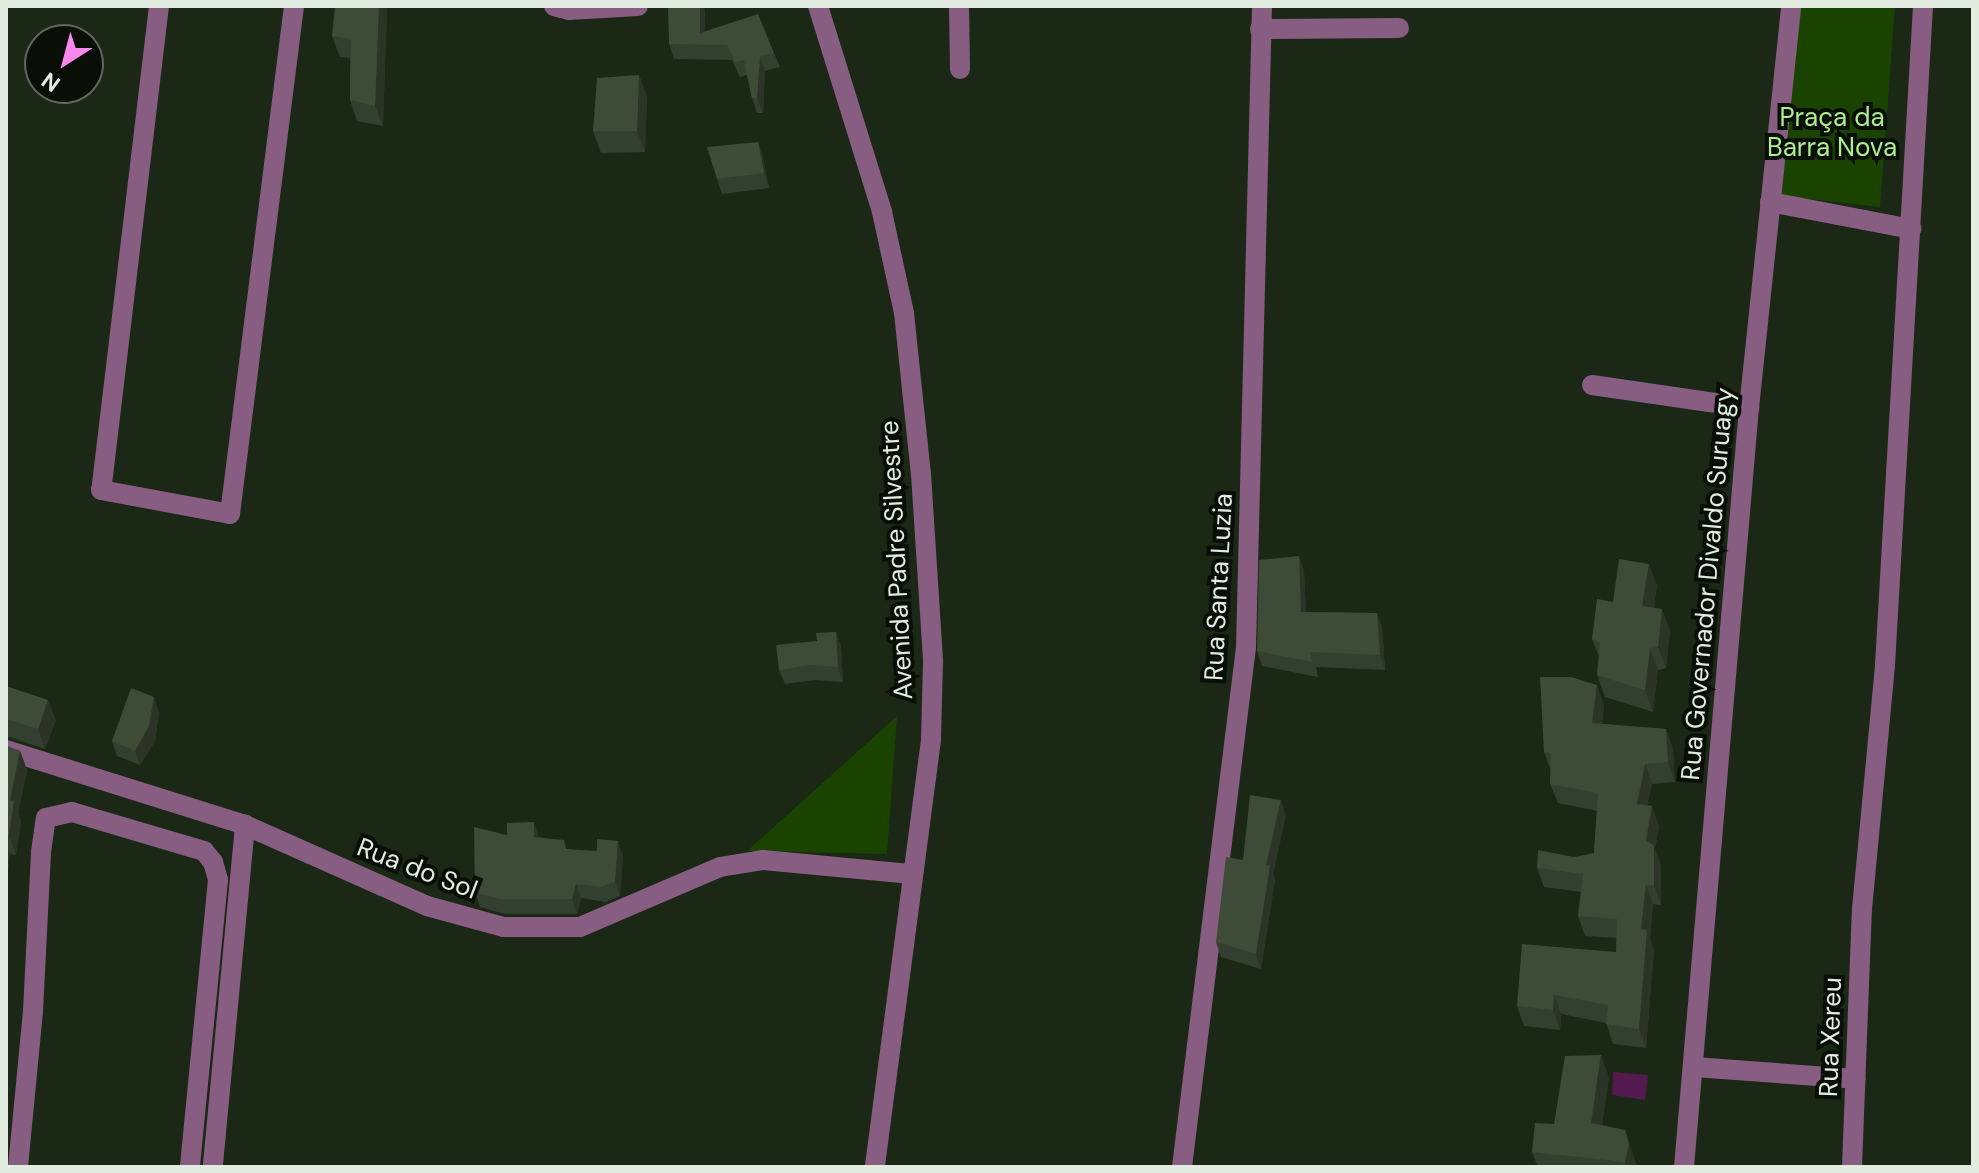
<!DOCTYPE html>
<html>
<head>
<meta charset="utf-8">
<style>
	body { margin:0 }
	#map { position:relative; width:1979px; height:1173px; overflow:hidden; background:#1a2815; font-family:"DM Sans",sans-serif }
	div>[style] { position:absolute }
	.green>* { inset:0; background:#1a4300 }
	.water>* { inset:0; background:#541a4f }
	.minor>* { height:20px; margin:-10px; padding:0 10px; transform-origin:10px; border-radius:10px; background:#885d82 }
	.tertiary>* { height:20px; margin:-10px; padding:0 10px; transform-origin:10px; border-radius:10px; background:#885d82 }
	.wall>* { inset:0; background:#34402f }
	.shaded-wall>* { inset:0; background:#2b3426 }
	.building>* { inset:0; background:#3d4b37 }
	span { translate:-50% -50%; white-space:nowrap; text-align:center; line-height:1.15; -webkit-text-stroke:8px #090f07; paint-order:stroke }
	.park-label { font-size:26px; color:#acee90 }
	.street-label { font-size:26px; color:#e3ece0 }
	.frame { position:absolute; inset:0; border:8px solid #e3ece0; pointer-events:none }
	.north { position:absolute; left:24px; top:24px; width:80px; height:80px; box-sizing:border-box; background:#090f07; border:2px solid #60675e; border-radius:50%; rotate:216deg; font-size:22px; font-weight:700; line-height:32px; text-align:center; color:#e3ece0 }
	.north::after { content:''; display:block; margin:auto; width:28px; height:36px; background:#f888eb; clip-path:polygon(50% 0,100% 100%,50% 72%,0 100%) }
</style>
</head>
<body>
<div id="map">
	<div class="green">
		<i style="clip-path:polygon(1792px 6px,1895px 6px,1880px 207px,1773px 195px)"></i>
		<i style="clip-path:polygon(897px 716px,887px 854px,747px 851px)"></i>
	</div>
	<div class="water">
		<i style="clip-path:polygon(1613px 1072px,1648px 1075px,1645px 1100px,1612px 1095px)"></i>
	</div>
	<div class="minor">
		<i style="left:159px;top:6px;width:487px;rotate:96.8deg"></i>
		<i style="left:101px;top:490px;width:131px;rotate:10.5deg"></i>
		<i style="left:230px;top:514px;width:512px;rotate:-82.82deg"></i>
		<i style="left:818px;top:6px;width:216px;rotate:72.7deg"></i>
		<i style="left:882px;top:212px;width:103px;rotate:77.7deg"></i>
		<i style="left:904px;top:313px;width:162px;rotate:84deg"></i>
		<i style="left:921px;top:474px;width:188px;rotate:86.3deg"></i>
		<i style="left:933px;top:662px;width:78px;rotate:91.5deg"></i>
		<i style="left:931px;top:740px;width:431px;rotate:97.5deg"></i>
		<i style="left:959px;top:6px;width:63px;rotate:89.1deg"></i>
		<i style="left:1260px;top:29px;width:139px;rotate:-0.4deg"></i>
		<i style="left:1770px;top:202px;width:144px;rotate:10.8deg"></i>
		<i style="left:1592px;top:385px;width:159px;rotate:8.3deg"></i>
		<i style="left:6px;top:750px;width:250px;rotate:17.4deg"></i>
		<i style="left:245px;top:825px;width:199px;rotate:24deg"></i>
		<i style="left:427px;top:906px;width:79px;rotate:15.4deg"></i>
		<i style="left:503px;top:927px;width:77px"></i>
		<i style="left:580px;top:927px;width:152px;rotate:-23.2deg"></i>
		<i style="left:720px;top:867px;width:44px;rotate:-9.2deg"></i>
		<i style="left:763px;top:860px;width:150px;rotate:5.4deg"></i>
		<i style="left:1694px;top:1067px;width:162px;rotate:4.2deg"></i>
		<i style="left:213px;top:1164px;width:341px;rotate:-84.6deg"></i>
		<i style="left:18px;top:1167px;width:157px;rotate:-84.5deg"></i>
		<i style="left:33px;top:1011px;width:159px;rotate:-87.1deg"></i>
		<i style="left:41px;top:852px;width:34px;rotate:-82deg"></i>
		<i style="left:46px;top:818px;width:27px;rotate:-13deg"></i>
		<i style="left:72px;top:812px;width:138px;rotate:16.5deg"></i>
		<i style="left:204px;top:851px;width:14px;rotate:51deg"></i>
		<i style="left:213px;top:862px;width:19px;rotate:74deg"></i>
		<i style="left:218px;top:880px;width:288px;rotate:95.6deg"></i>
		<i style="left:1182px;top:1167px;width:524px;rotate:-82.98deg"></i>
		<i style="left:1246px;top:647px;width:641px;rotate:-88.57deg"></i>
		<i style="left:1684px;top:1167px;width:762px;rotate:-85.11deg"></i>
		<i style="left:1749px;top:408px;width:404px;rotate:-84deg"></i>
		<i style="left:1852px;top:1167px;width:258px;rotate:-87.8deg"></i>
		<i style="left:1862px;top:909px;width:245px;rotate:-84.6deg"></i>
		<i style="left:1885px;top:665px;width:660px;rotate:-86.7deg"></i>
	</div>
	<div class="tertiary">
		<i style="left:554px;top:6px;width:16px;rotate:15deg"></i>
		<i style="left:569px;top:10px;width:69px;rotate:-3.3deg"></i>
	</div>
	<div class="wall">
		<i style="clip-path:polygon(387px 6px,383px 126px,357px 121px,350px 100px,350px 58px,340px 57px,332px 36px)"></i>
		<i style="clip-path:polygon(705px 10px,705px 31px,774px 53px,780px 67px,765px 71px,763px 113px,757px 113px,752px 98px,747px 75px,740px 77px,732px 60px,674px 59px,669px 44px)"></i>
		<i style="clip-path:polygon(639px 75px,647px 97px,645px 152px,601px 153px,593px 131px)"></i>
		<i style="clip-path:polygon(758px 142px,763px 157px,769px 188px,722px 194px,717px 179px)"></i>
		<i style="clip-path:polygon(1299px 556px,1304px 571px,1306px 612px,1377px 613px,1382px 627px,1385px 670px,1316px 667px,1318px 677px,1262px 666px,1257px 651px)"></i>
		<i style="clip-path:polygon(1657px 585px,1654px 608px,1662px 609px,1670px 631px,1666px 668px,1658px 670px,1653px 712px,1605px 697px,1597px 675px,1599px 657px,1592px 639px,1613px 602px)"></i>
		<i style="clip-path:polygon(836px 632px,841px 647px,843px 682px,815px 680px,785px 684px,779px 670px,817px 641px)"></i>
		<i style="clip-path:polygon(6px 686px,56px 720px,45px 749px,9px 737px,6px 738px)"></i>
		<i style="clip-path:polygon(1604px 705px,1602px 724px,1666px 729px,1673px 749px,1675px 782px,1652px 784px,1647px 805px,1659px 826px,1655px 849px,1661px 866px,1661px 905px,1653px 904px,1650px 938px,1654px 950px,1646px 1048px,1613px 1044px,1606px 1023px,1561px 1014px,1560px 1030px,1524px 1026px,1517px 1006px,1616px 952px,1617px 938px,1585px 936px,1578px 916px,1581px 892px,1544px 887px,1537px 868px,1594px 853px,1597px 811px,1558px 803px,1550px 784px,1551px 771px,1544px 752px)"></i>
		<i style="clip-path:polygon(159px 712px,155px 741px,140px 765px,117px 756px,112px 741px)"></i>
		<i style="clip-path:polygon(6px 746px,20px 751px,27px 770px,18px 813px,21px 821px,16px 855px,10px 854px,6px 885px)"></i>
		<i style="clip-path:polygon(1286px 815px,1273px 874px,1275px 880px,1261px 969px,1221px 957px,1216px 942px,1243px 860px)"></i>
		<i style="clip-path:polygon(539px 837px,567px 849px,623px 856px,620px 896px,606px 902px,581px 898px,577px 914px,505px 914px,480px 907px,475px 892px)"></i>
		<i style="clip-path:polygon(1609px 1077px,1602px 1125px,1637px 1166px,1637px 1167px,1538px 1167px,1532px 1152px)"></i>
	</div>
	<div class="shaded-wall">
		<i style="clip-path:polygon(379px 6px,387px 6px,383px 126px,375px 106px)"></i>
		<i style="clip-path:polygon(700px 6px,703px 6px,705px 10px,705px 45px,700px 33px)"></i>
		<i style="clip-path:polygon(760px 56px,765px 71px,763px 113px,757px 98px)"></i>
		<i style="clip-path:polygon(639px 75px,647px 97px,645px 152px,637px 131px)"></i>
		<i style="clip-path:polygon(758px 142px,763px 157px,769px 188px,764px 173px)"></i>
		<i style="clip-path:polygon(1299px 556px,1304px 571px,1307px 627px,1301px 612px)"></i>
		<i style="clip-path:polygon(1649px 564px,1657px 585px,1650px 628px,1642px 606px)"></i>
		<i style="clip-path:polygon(1662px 609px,1670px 631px,1666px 668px,1658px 647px)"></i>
		<i style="clip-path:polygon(1377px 613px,1382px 627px,1385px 670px,1380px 655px)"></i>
		<i style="clip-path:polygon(836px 632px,841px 647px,843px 682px,838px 667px)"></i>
		<i style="clip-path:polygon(1650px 648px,1658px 670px,1653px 712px,1645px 690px)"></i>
		<i style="clip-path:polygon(1597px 685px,1604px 705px,1599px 743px,1592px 723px)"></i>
		<i style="clip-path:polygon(154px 697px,159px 712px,155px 741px,140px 765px,135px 751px)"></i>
		<i style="clip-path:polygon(48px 700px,56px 720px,45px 749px,38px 729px)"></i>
		<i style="clip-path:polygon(1666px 729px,1673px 749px,1675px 782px,1668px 762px)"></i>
		<i style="clip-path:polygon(20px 751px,27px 770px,18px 813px,21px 821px,16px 855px,9px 835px,10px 800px)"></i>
		<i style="clip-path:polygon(1645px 764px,1652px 784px,1644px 823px,1637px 804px)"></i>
		<i style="clip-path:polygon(1281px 800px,1286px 815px,1273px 874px,1275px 880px,1261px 969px,1256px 954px,1266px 865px)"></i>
		<i style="clip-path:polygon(1652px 806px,1659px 826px,1655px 849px,1661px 866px,1661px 905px,1654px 886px,1646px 840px)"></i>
		<i style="clip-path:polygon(534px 822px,539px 837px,534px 837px)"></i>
		<i style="clip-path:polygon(618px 841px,623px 856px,620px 896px,615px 881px)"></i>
		<i style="clip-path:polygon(6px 842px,10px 854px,6px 885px)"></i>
		<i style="clip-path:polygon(576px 884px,581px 898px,577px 914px,572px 899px)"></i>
		<i style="clip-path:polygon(1646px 884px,1653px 904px,1650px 938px,1654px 950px,1646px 1048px,1639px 1029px,1641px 929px)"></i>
		<i style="clip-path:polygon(1554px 995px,1561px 1014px,1560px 1030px,1553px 1010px)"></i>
		<i style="clip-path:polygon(1601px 1055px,1609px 1077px,1599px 1145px,1591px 1123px)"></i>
		<i style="clip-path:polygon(1625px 1130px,1637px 1166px,1637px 1167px,1627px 1167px,1625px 1162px)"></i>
	</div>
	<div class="building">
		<i style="clip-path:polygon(335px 6px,379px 6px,375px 106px,350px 100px,351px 39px,332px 36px)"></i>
		<i style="clip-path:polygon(668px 6px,700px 6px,700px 33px,758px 14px,774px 53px,760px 56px,757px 98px,752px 98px,744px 60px,735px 62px,727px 45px,669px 44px)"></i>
		<i style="clip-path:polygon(639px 75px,637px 131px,593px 131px,597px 78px)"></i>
		<i style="clip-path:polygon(758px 142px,764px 173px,717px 179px,707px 147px)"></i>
		<i style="clip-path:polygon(1299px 556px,1301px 612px,1377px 613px,1380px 655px,1310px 652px,1312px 662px,1257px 651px,1259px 560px)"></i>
		<i style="clip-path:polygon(1619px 559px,1649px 564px,1642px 606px,1662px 609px,1658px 647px,1650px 648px,1645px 690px,1597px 675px,1600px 642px,1592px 639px,1597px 599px,1613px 602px)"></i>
		<i style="clip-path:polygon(836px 632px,838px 667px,809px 665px,779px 670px,776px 645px,817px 641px,816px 633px)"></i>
		<i style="clip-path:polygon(1540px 677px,1571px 677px,1597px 685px,1592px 723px,1666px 729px,1668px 762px,1645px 764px,1637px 804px,1652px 806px,1646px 840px,1654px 846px,1654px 886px,1646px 884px,1641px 929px,1647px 930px,1639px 1029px,1606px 1024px,1608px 1005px,1554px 995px,1553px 1010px,1517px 1006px,1522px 944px,1616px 952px,1617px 919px,1578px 916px,1583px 874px,1537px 868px,1538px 850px,1574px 857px,1594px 853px,1598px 793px,1550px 784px,1551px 753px,1544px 752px)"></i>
		<i style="clip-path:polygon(6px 686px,48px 700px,38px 729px,6px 719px)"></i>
		<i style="clip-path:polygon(131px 688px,154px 697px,149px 726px,135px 751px,112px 741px)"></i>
		<i style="clip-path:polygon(6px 746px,20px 751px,10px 800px,14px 801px,9px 835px,6px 835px)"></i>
		<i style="clip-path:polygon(1250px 795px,1281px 800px,1266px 865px,1270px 866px,1256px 954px,1216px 942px,1226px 857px,1243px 860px)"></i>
		<i style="clip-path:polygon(534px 822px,534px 837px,564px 840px,566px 849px,597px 851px,597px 839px,618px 841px,615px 881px,601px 887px,576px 884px,572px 899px,499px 899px,475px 892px,474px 827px,507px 835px,507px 823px)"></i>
		<i style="clip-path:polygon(1601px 1055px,1591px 1123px,1625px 1130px,1629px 1144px,1625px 1162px,1532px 1152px,1535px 1123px,1554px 1124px,1565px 1056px)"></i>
	</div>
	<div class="park-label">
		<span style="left:1832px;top:133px">Praça da<br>Barra Nova</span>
	</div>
	<div class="street-label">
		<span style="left:897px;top:560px;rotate:-93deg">Avenida Padre Silvestre</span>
		<span style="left:1708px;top:584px;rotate:-85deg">Rua Governador Divaldo Suruagy</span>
		<span style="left:1219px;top:587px;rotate:-87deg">Rua Santa Luzia</span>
		<span style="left:417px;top:869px;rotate:21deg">Rua do Sol</span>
		<span style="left:1831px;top:1037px;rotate:-88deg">Rua Xereu</span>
	</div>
	<div class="frame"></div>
	<div class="north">N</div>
</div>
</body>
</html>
